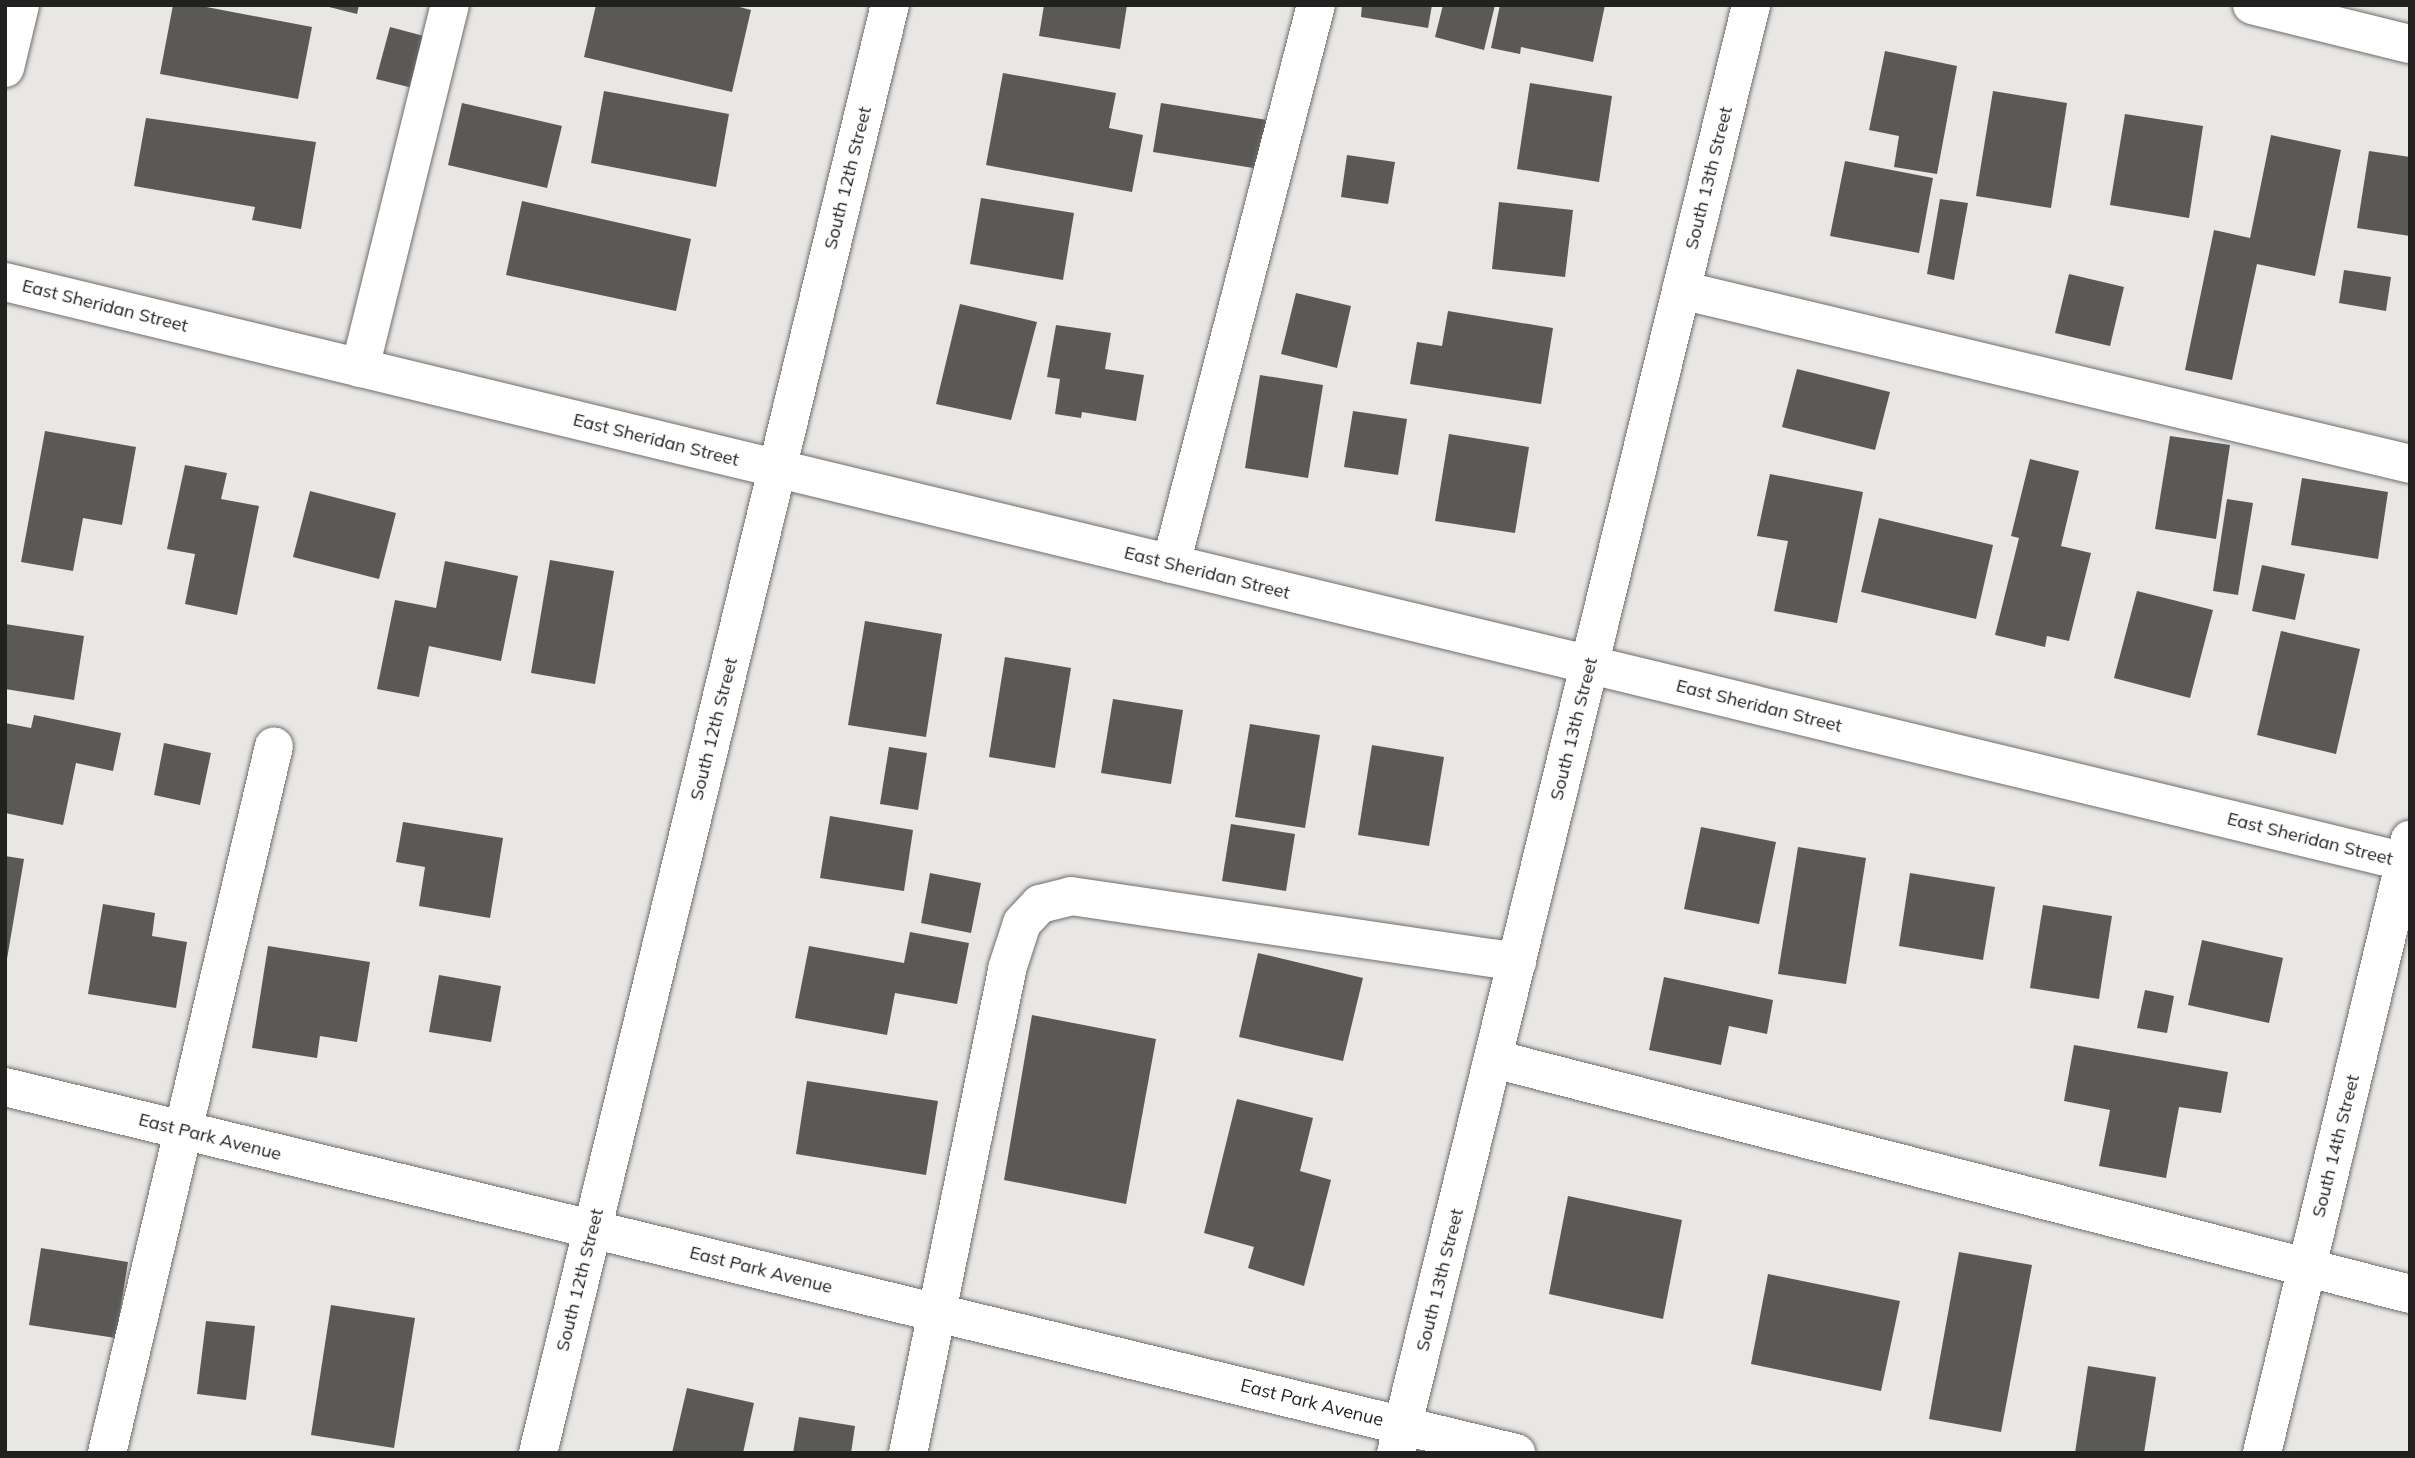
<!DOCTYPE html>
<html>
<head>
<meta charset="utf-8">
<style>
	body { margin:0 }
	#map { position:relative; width:2415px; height:1458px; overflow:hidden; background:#e9e7e5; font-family:Mulish,sans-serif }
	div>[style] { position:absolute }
	.building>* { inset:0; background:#5b5957 }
	.roads { filter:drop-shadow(0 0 2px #6f6e6b) drop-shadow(0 0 2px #6f6e6b) }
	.minor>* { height:38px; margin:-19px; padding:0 19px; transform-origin:19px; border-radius:19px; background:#fff }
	span { translate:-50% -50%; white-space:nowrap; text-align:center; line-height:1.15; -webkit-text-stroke:7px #fff; paint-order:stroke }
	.street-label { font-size:18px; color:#212120 }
	.frame { position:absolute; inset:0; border:7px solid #212120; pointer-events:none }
</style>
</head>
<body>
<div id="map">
	<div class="building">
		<i style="clip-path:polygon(173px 5px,196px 5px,312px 27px,298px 99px,160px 74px)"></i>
		<i style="clip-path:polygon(321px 5px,359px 5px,357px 14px)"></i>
		<i style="clip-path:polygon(596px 5px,732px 5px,751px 10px,732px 92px,584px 57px)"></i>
		<i style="clip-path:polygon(1044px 5px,1127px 5px,1120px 49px,1039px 36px)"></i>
		<i style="clip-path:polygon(1362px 5px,1432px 5px,1428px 28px,1361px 17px)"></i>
		<i style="clip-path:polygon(1443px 5px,1495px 5px,1484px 50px,1435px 37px)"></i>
		<i style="clip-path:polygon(1500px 5px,1605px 5px,1593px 62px,1521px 47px,1520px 54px,1491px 48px)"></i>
		<i style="clip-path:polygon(390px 27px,435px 39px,421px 90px,376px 79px)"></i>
		<i style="clip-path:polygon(1885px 51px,1957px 66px,1937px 174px,1894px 167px,1899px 136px,1869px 130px)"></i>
		<i style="clip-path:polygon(1003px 73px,1116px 93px,1109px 128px,1143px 135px,1132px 192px,986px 165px)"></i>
		<i style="clip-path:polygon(1530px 83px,1612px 96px,1599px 182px,1517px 169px)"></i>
		<i style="clip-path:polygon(604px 91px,729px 114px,716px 187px,591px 163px)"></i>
		<i style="clip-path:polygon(1993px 91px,2067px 103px,2051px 208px,1976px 196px)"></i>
		<i style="clip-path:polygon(462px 103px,562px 126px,547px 188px,448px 165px)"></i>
		<i style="clip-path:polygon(1161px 103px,1274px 121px,1266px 170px,1153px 152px)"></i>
		<i style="clip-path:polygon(2125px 114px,2203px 126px,2189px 218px,2110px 205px)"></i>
		<i style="clip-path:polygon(146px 118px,316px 142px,301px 229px,252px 220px,255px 207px,134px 186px)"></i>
		<i style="clip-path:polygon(2271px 135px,2341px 150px,2315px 276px,2257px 264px,2232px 380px,2185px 370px,2214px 230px,2250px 238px)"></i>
		<i style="clip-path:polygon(2369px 151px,2410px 157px,2410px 236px,2357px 228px)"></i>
		<i style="clip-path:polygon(1347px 155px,1395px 162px,1388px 204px,1341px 197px)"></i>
		<i style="clip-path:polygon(1845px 161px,1933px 178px,1919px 253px,1830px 236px)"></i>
		<i style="clip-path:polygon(981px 198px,1074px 213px,1063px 280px,970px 264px)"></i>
		<i style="clip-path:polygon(1940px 199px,1968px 203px,1954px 280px,1927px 274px)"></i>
		<i style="clip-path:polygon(522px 201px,691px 239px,676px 311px,506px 275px)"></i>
		<i style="clip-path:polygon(1499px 202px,1573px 210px,1565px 277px,1492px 269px)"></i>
		<i style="clip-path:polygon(2344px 270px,2391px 277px,2386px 311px,2339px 303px)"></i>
		<i style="clip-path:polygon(2069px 274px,2124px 287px,2110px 346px,2055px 333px)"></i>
		<i style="clip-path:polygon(1296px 293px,1351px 306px,1337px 368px,1281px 354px)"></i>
		<i style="clip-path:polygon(960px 304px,1037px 322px,1011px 420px,936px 404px)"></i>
		<i style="clip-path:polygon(1448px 311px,1553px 328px,1541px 404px,1410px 384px,1417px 342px,1442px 346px)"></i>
		<i style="clip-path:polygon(1056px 325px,1111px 333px,1105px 369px,1144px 375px,1136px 421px,1082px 412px,1081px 418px,1055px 414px,1060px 379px,1047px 377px)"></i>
		<i style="clip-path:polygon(1797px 369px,1890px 392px,1875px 450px,1782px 427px)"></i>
		<i style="clip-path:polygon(1260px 375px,1323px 385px,1308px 478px,1245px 468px)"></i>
		<i style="clip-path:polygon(1353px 411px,1407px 419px,1398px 475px,1344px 467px)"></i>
		<i style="clip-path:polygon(45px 431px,136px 447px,122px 525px,83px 518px,73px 571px,21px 562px)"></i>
		<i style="clip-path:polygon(1449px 434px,1529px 447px,1515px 533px,1435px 521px)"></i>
		<i style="clip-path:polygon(2170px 436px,2230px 445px,2216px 539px,2155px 529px)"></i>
		<i style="clip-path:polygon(2030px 459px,2079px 471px,2061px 546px,2091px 553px,2069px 641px,2047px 636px,2045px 647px,1995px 635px,2019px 538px,2011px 536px)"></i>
		<i style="clip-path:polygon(185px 465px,227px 473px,221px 499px,259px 506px,237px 615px,185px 604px,195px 554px,167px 549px)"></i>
		<i style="clip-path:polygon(1770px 474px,1863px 492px,1837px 623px,1774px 611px,1788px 541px,1757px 536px)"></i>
		<i style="clip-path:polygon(2302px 478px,2388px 492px,2378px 559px,2291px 545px)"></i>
		<i style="clip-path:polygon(310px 491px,396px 513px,379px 579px,293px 557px)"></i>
		<i style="clip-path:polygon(2227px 499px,2253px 503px,2238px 595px,2213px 591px)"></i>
		<i style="clip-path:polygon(1879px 518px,1993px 545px,1976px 619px,1861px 592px)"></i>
		<i style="clip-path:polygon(550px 560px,614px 571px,595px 684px,531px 673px)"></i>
		<i style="clip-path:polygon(445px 561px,518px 576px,501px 661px,429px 646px,419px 697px,377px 689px,395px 600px,436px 608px)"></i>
		<i style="clip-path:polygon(2262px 565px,2305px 574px,2295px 620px,2252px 611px)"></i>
		<i style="clip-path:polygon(2137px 591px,2213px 610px,2190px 698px,2114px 678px)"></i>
		<i style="clip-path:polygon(865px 621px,942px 634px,926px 737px,848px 725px)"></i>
		<i style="clip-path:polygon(5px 624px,84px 636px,74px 700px,5px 689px)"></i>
		<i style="clip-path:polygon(2281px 631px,2360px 649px,2336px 754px,2257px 735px)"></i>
		<i style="clip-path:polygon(1005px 657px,1071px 668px,1055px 768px,989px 757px)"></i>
		<i style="clip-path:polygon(1113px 699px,1183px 710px,1171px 784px,1101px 773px)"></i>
		<i style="clip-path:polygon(34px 715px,121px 733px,113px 771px,76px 763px,63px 825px,5px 813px,5px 723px,31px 728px)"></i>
		<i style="clip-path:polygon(1250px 724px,1320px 735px,1305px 828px,1235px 817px)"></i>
		<i style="clip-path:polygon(164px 743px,211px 753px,200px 805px,154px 795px)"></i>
		<i style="clip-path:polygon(1372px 745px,1444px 757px,1429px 846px,1358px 835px)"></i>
		<i style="clip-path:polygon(889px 747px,927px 753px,918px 810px,880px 804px)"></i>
		<i style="clip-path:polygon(830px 816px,913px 830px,904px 891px,820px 878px)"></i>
		<i style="clip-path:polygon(403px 822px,503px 838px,490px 918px,419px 906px,425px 867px,396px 862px)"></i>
		<i style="clip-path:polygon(1231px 824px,1295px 834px,1286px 891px,1222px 881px)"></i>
		<i style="clip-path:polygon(1701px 827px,1776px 842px,1759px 924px,1684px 909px)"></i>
		<i style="clip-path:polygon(1798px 847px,1866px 858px,1846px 984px,1778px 974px)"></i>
		<i style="clip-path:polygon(5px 856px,24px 859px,7px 959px,5px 959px)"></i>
		<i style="clip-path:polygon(930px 873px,981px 883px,971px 933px,921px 923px)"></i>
		<i style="clip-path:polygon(1910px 873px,1995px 887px,1983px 960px,1899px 946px)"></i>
		<i style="clip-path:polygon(103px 904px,155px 913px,152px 936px,187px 942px,176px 1008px,88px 994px)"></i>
		<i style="clip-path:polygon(2043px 905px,2112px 916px,2099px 999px,2030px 988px)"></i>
		<i style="clip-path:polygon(910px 932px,969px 943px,957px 1004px,895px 993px,887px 1035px,795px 1018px,809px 946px,904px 963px)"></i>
		<i style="clip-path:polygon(2202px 940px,2283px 958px,2269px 1023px,2188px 1005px)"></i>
		<i style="clip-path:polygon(268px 946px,370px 962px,357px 1042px,320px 1036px,317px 1058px,252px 1048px)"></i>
		<i style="clip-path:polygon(1258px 953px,1363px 978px,1343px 1061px,1239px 1037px)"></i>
		<i style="clip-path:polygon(439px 975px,501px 986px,491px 1042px,429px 1032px)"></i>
		<i style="clip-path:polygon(1664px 977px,1773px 1000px,1767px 1034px,1729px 1026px,1721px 1065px,1649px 1050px)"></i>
		<i style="clip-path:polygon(2145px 990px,2174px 996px,2167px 1033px,2137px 1028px)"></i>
		<i style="clip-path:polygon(1032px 1015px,1156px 1039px,1126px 1204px,1004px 1180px)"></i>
		<i style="clip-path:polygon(2074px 1045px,2228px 1072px,2221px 1113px,2179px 1107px,2166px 1178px,2099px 1166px,2110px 1110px,2064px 1101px)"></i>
		<i style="clip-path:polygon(807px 1081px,938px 1101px,926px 1175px,796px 1154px)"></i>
		<i style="clip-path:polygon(1237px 1099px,1313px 1118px,1300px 1171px,1331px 1180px,1304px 1286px,1248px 1268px,1254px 1247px,1204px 1233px)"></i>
		<i style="clip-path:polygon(1568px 1196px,1682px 1220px,1663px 1319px,1549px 1294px)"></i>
		<i style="clip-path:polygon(41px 1248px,128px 1262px,116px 1338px,29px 1325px)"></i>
		<i style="clip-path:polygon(1959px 1252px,2032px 1265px,2001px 1432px,1929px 1419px)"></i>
		<i style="clip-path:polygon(1768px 1274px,1900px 1301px,1881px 1391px,1751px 1364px)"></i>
		<i style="clip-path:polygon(331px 1305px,415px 1318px,394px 1448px,311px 1435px)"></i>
		<i style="clip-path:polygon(206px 1321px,255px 1326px,246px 1400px,197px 1394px)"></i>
		<i style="clip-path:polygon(2088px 1366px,2156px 1377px,2144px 1453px,2075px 1453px)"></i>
		<i style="clip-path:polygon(687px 1388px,754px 1403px,743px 1453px,672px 1453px)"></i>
		<i style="clip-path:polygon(799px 1417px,855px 1426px,851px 1453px,793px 1453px)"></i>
	</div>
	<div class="roads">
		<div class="minor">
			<i style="left:2252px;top:5px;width:163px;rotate:13.9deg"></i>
			<i style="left:5px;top:68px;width:65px;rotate:-76.6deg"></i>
			<i style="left:5px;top:282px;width:2474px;rotate:13.58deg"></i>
			<i style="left:1681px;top:290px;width:749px;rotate:13.42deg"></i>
			<i style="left:360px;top:368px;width:374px;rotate:-76.1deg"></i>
			<i style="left:1171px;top:564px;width:577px;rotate:-75.46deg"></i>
			<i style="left:1494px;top:1059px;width:946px;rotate:14.39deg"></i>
			<i style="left:5px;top:1087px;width:1555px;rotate:13.62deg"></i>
			<i style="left:107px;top:1453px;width:726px;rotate:-76.71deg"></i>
			<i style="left:538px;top:1453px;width:1490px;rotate:-76.34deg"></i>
			<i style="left:908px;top:1453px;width:494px;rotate:-78.4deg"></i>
			<i style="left:1007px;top:969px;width:48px;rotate:-71.9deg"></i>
			<i style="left:1022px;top:923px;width:26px;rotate:-47deg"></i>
			<i style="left:1040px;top:904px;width:32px;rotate:-14deg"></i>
			<i style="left:1071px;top:896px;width:451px;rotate:8.4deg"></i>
			<i style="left:1396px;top:1453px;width:1491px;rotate:-76.22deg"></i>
			<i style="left:2262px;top:1453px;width:631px;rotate:-76.43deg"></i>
		</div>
	</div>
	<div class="street-label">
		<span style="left:848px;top:178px;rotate:-76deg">South 12th Street</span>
		<span style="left:1709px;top:178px;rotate:-76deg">South 13th Street</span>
		<span style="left:105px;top:306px;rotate:14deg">East Sheridan Street</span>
		<span style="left:656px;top:440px;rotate:14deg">East Sheridan Street</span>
		<span style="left:1207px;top:573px;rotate:14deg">East Sheridan Street</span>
		<span style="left:1759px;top:706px;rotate:14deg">East Sheridan Street</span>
		<span style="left:714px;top:729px;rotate:-76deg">South 12th Street</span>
		<span style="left:1574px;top:729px;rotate:-76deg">South 13th Street</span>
		<span style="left:2310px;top:839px;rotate:14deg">East Sheridan Street</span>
		<span style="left:210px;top:1137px;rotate:14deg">East Park Avenue</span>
		<span style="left:2336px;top:1146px;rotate:-76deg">South 14th Street</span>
		<span style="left:761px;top:1270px;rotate:14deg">East Park Avenue</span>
		<span style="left:580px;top:1280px;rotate:-76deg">South 12th Street</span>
		<span style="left:1440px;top:1280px;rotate:-76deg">South 13th Street</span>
		<span style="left:1312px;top:1403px;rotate:14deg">East Park Avenue</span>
	</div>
	<div class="frame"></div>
</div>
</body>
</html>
